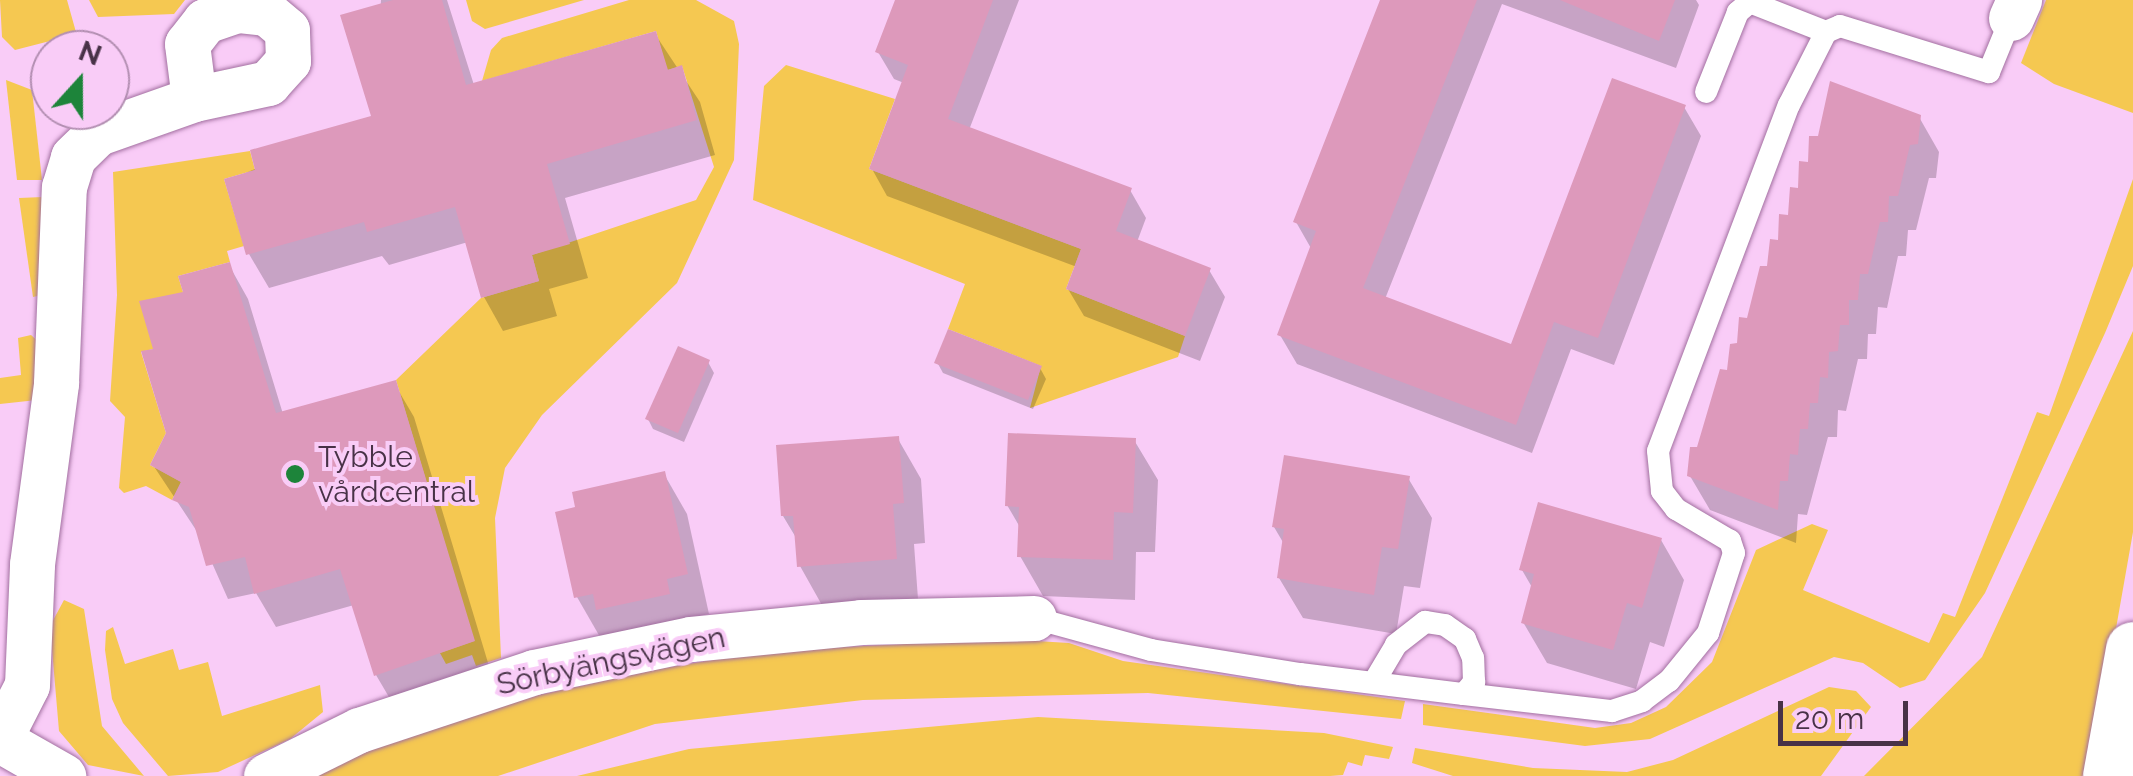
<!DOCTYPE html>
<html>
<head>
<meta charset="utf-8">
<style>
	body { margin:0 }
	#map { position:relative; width:2133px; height:776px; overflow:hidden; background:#f9ccf7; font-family:Raleway,sans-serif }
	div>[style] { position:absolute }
	.green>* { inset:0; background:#f5c851 }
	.shadow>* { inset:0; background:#0003 }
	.building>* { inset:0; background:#d9b }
	.roads { filter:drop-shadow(0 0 2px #a26fa0) drop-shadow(0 0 2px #a26fa0) }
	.lane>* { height:22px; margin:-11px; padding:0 11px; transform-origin:11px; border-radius:11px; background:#fff }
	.street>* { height:45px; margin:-22.5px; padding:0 22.5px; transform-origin:22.5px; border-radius:22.5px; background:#fff }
	.secondary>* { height:55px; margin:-27.5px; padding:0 27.5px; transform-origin:27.5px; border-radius:27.5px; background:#fff }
	.dots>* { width:28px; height:28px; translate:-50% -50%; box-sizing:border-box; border:5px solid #f9ccf7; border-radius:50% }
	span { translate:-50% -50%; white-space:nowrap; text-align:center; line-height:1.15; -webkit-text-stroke:8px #f9ccf7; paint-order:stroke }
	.poi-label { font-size:30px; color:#483247 }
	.left { translate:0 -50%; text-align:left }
	.street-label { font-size:30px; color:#483247 }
	.north { position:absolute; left:30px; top:30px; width:100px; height:100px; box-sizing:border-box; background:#f9ccf7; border:2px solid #b28eb1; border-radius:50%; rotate:21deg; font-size:28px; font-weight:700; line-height:40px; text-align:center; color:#483247 }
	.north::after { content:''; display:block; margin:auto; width:35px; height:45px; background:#1d843a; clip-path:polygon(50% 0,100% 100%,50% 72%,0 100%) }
	.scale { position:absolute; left:1778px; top:701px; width:130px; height:45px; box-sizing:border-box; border:5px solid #483247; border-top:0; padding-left:12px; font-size:30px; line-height:35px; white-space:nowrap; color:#483247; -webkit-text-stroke:8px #f9ccf7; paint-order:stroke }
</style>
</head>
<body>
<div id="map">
	<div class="green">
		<i style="clip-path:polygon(0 0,67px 0,81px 50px,50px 41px,15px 50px,2px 37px)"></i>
		<i style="clip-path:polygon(89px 0,185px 0,174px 14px,98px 17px)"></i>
		<i style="clip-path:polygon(466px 0,584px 0,485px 29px,472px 21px)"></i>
		<i style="clip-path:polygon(629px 0,696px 0,734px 21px,739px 44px,734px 160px,677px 283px,542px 415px,505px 468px,495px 518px,501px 658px,476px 666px,472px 655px,446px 664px,440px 653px,474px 641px,396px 380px,481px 298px,539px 281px,532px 255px,696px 200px,714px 167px,682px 66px,667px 70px,656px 31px,482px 81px,491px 50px,502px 38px)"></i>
		<i style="clip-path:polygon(2046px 0,2133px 0,2133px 113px,2054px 84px,2021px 63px)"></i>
		<i style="clip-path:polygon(786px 65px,895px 99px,869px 169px,1081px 249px,1066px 289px,1185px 336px,1178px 357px,1030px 408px,1041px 366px,948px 329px,965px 284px,753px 200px,764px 86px)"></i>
		<i style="clip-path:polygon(6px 80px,32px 90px,42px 180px,17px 180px)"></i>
		<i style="clip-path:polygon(250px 151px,255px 170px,224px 179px,244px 246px,227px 251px,230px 262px,178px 276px,183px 292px,153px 349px,141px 352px,166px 433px,150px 465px,181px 482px,172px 500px,146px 486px,124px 493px,119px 488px,125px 417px,110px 401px,117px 295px,113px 172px)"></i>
		<i style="clip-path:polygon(2133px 179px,2133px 266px,2105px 333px,1985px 593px,1925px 680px,1900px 688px,1863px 663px,1834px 657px,1650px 739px,1585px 746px,1423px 725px,1423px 704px,1595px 728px,1631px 723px,1666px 707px,1712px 662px,1756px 550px,1812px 524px,1828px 530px,1803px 590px,1929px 643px,1943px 613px,1955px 617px,2037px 412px,2049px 416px)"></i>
		<i style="clip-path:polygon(43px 197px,42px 295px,33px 297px,19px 198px)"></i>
		<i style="clip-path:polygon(2133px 331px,2133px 532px,2090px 776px,1864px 776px,1982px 657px)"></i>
		<i style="clip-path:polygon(31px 335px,42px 345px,37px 400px,0 404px,0 378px,21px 375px,18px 338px)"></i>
		<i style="clip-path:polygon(64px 600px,84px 609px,102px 726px,144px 776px,88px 765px,59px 731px,50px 626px)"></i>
		<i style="clip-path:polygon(113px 627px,125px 664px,173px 649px,179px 670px,208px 662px,222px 716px,320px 685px,323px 712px,290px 739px,218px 772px,168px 776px,123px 723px,112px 699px,105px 650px,106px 631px)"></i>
		<i style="clip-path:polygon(1002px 639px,1069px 643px,1123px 661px,1405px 701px,1401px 719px,1148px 693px,863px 700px,655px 724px,498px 776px,313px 776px,394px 738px,539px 695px,659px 669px,766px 651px)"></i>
		<i style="clip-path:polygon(1829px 687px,1856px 691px,1871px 707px,1821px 776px,1453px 776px,1412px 763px,1415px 748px,1533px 768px,1627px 772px,1673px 760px)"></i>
		<i style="clip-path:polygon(1038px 717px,1324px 733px,1393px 747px,1389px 759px,1365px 755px,1362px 766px,1348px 762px,1343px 775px,1330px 776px,577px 776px,689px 749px)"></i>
	</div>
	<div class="shadow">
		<i style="clip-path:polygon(381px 0,447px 0,474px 85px,655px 34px,700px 102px,715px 155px,565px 198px,588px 278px,549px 289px,557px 316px,503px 331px,484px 297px,468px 242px,389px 265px,382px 256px,269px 288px,249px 254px,227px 181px,374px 118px)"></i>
		<i style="clip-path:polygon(898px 0,1019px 0,969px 130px,1130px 190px,1146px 218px,1137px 242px,1209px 270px,1225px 297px,1200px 361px,1084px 316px,1068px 289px,1077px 267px,887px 196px,872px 169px,904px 83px,894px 79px,878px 52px)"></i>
		<i style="clip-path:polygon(1383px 0,1696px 0,1699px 5px,1676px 68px,1502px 4px,1385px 299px,1513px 347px,1684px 107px,1701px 136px,1614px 365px,1571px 349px,1532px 453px,1297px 364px,1280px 335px,1312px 250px,1296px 222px)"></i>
		<i style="clip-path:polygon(1919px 117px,1939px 152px,1936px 178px,1929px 178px,1916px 230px,1908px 230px,1906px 256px,1898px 256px,1887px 308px,1878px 307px,1876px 334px,1868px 334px,1867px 359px,1858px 359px,1846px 411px,1838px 410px,1837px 437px,1828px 437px,1807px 515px,1798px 514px,1796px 543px,1710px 510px,1690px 476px,1810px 165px)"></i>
		<i style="clip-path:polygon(229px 265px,248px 299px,283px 414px,394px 383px,414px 417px,492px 676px,396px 709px,376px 675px,354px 605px,276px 627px,256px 593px,228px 599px,200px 536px,153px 465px,168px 433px,157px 351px,186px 294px)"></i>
		<i style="clip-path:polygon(708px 362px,714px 373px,684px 442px,653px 429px,648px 419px)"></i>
		<i style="clip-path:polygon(937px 362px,1040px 368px,1046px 379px,1033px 409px,943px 373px)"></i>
		<i style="clip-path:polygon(898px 439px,921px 479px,925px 543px,914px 544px,918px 599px,823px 607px,800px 566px,798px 541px,783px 516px)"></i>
		<i style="clip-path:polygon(1134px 440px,1158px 480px,1155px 552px,1136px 552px,1135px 600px,1043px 596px,1020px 556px,1021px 529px,1007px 505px)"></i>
		<i style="clip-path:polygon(664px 474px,687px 514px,709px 614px,600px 637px,577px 597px)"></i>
		<i style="clip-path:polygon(1408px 478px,1432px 518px,1420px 588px,1404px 586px,1396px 634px,1303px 618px,1279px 578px,1284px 544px,1274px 527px)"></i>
		<i style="clip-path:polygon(1661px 540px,1684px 580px,1664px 647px,1650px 642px,1636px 689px,1547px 663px,1523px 622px,1533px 589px,1522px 570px)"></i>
	</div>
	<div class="building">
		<i style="clip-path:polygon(393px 0,442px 0,466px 85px,656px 31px,668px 70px,682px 65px,697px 120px,547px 164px,570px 244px,532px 255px,539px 281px,481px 298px,455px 207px,367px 232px,364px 222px,246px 255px,224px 179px,255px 170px,250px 150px,371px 116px,340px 15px)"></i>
		<i style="clip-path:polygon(895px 0,993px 0,948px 119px,1132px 188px,1116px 231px,1211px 268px,1185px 336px,1066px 289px,1081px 249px,869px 169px,908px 65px,875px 52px)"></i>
		<i style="clip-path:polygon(1380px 0,1477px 0,1363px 288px,1511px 344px,1612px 78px,1686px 105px,1598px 338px,1554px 322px,1516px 425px,1277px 335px,1316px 231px,1293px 222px)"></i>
		<i style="clip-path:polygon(1560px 0,1675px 0,1659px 41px)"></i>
		<i style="clip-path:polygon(1830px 81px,1921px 115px,1918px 144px,1910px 145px,1898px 196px,1889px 196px,1888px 222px,1880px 222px,1868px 274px,1860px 274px,1858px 300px,1849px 300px,1849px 325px,1840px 325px,1838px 351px,1829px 352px,1828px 378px,1820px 377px,1818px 403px,1810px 403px,1808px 429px,1800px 429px,1798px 455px,1790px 454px,1788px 481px,1780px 481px,1778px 510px,1687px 476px,1690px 447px,1697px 447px,1720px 369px,1727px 370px,1730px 344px,1737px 343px,1739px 317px,1747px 318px,1760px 266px,1767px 266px,1770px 239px,1778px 240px,1779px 214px,1788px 215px,1790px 187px,1798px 188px,1799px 161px,1808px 162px,1809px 136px,1818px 136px)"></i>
		<i style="clip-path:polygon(230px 262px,276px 413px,396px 380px,475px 641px,374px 676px,340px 569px,254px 594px,245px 557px,206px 566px,189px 507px,172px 500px,181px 482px,150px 465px,166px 433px,141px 351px,153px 349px,139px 301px,183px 292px,178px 276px)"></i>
		<i style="clip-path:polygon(948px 329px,1042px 366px,1028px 400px,934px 363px)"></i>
		<i style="clip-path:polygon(678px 346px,710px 360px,678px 433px,645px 419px)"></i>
		<i style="clip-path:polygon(1008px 433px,1136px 438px,1133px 513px,1114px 512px,1113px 560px,1017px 557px,1019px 507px,1005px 506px)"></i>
		<i style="clip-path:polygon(899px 436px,904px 503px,893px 504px,897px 559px,797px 567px,793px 516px,781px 516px,776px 445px)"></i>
		<i style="clip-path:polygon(1284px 455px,1410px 476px,1398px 549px,1382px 547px,1374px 595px,1277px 578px,1284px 529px,1272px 527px)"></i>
		<i style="clip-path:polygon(665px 471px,688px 574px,667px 579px,670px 594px,596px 610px,593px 594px,574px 598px,555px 512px,575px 507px,572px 492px)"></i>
		<i style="clip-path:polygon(1538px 502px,1662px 538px,1642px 608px,1627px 603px,1613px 650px,1521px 623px,1534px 574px,1519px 570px)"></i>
	</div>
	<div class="roads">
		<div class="lane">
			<i style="left:1826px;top:32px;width:15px;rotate:-23deg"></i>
			<i style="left:1840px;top:26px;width:156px;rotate:17.2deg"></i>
			<i style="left:1989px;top:72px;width:58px;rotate:-67.8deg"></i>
			<i style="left:1034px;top:618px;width:121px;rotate:15.3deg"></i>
			<i style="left:1151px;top:650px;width:151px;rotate:9.2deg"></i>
			<i style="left:1300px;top:674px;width:165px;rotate:7deg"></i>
			<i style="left:1464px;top:694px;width:16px;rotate:-50deg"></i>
			<i style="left:1474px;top:682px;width:24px;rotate:-92deg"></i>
			<i style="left:1473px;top:658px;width:21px;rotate:-113deg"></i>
			<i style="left:1465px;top:639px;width:24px;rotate:-145deg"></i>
			<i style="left:1445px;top:625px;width:20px;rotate:-171deg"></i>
			<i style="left:1425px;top:622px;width:37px;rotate:142deg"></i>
			<i style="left:1396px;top:645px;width:43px;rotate:120.7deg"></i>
			<i style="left:1464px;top:694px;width:149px;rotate:6.6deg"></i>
			<i style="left:1612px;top:711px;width:32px;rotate:-18deg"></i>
			<i style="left:1642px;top:701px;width:34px;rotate:-37deg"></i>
			<i style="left:1669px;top:681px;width:62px;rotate:-50.9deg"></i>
			<i style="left:1708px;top:633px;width:84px;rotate:-72deg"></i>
			<i style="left:1734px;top:553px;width:13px;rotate:-108deg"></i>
			<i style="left:1730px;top:541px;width:63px;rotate:-149.3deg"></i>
			<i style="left:1676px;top:509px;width:23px;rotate:-128deg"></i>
			<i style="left:1662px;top:491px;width:40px;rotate:-95.7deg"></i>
			<i style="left:1658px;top:451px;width:370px;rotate:-69.3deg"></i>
			<i style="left:1789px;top:105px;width:82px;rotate:-63.1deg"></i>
			<i style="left:1826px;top:32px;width:82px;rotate:-158.5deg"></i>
			<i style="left:1750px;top:2px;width:16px;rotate:140deg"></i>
			<i style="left:1738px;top:12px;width:86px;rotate:111.8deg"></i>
		</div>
		<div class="street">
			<i style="left:2011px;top:18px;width:20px;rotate:-66deg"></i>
			<i style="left:0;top:738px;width:59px;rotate:-63deg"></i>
			<i style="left:27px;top:685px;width:121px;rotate:-87.6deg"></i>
			<i style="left:32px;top:564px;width:183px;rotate:-82.4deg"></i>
			<i style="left:56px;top:383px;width:196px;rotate:-87.7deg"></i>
			<i style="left:64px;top:187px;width:31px;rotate:-73deg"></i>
			<i style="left:73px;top:157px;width:35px;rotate:-44deg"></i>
			<i style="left:98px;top:133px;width:102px;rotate:-19.5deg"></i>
			<i style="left:194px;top:99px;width:76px;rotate:-12.2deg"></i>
			<i style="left:268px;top:83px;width:30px;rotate:-48deg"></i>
			<i style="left:288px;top:61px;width:31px;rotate:-92deg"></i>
			<i style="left:287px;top:30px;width:26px;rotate:-140deg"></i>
			<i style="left:267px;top:13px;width:30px;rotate:-174deg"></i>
			<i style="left:237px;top:10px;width:34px;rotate:161deg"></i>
			<i style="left:205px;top:21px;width:29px;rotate:128deg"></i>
			<i style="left:187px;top:44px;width:55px;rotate:82.7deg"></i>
			<i style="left:0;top:740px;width:73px;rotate:29.7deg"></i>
			<i style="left:266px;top:776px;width:104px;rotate:-26.3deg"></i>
			<i style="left:359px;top:730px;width:184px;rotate:-18.3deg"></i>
			<i style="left:534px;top:672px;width:160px;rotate:-11.9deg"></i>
			<i style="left:691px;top:639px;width:171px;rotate:-5.7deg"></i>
			<i style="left:861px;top:622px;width:173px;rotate:-1.3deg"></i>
		</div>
		<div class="secondary">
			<i style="left:2110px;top:776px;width:129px;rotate:-79.7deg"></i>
		</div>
	</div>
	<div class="dots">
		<i style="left:295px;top:474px;background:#1d843a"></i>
	</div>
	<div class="poi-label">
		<span class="left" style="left:318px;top:474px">Tybble<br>vårdcentral</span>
	</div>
	<div class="street-label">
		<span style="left:611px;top:661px;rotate:-12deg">Sörbyängsvägen</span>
	</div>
	<div class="north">N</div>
	<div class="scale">20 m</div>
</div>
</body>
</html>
